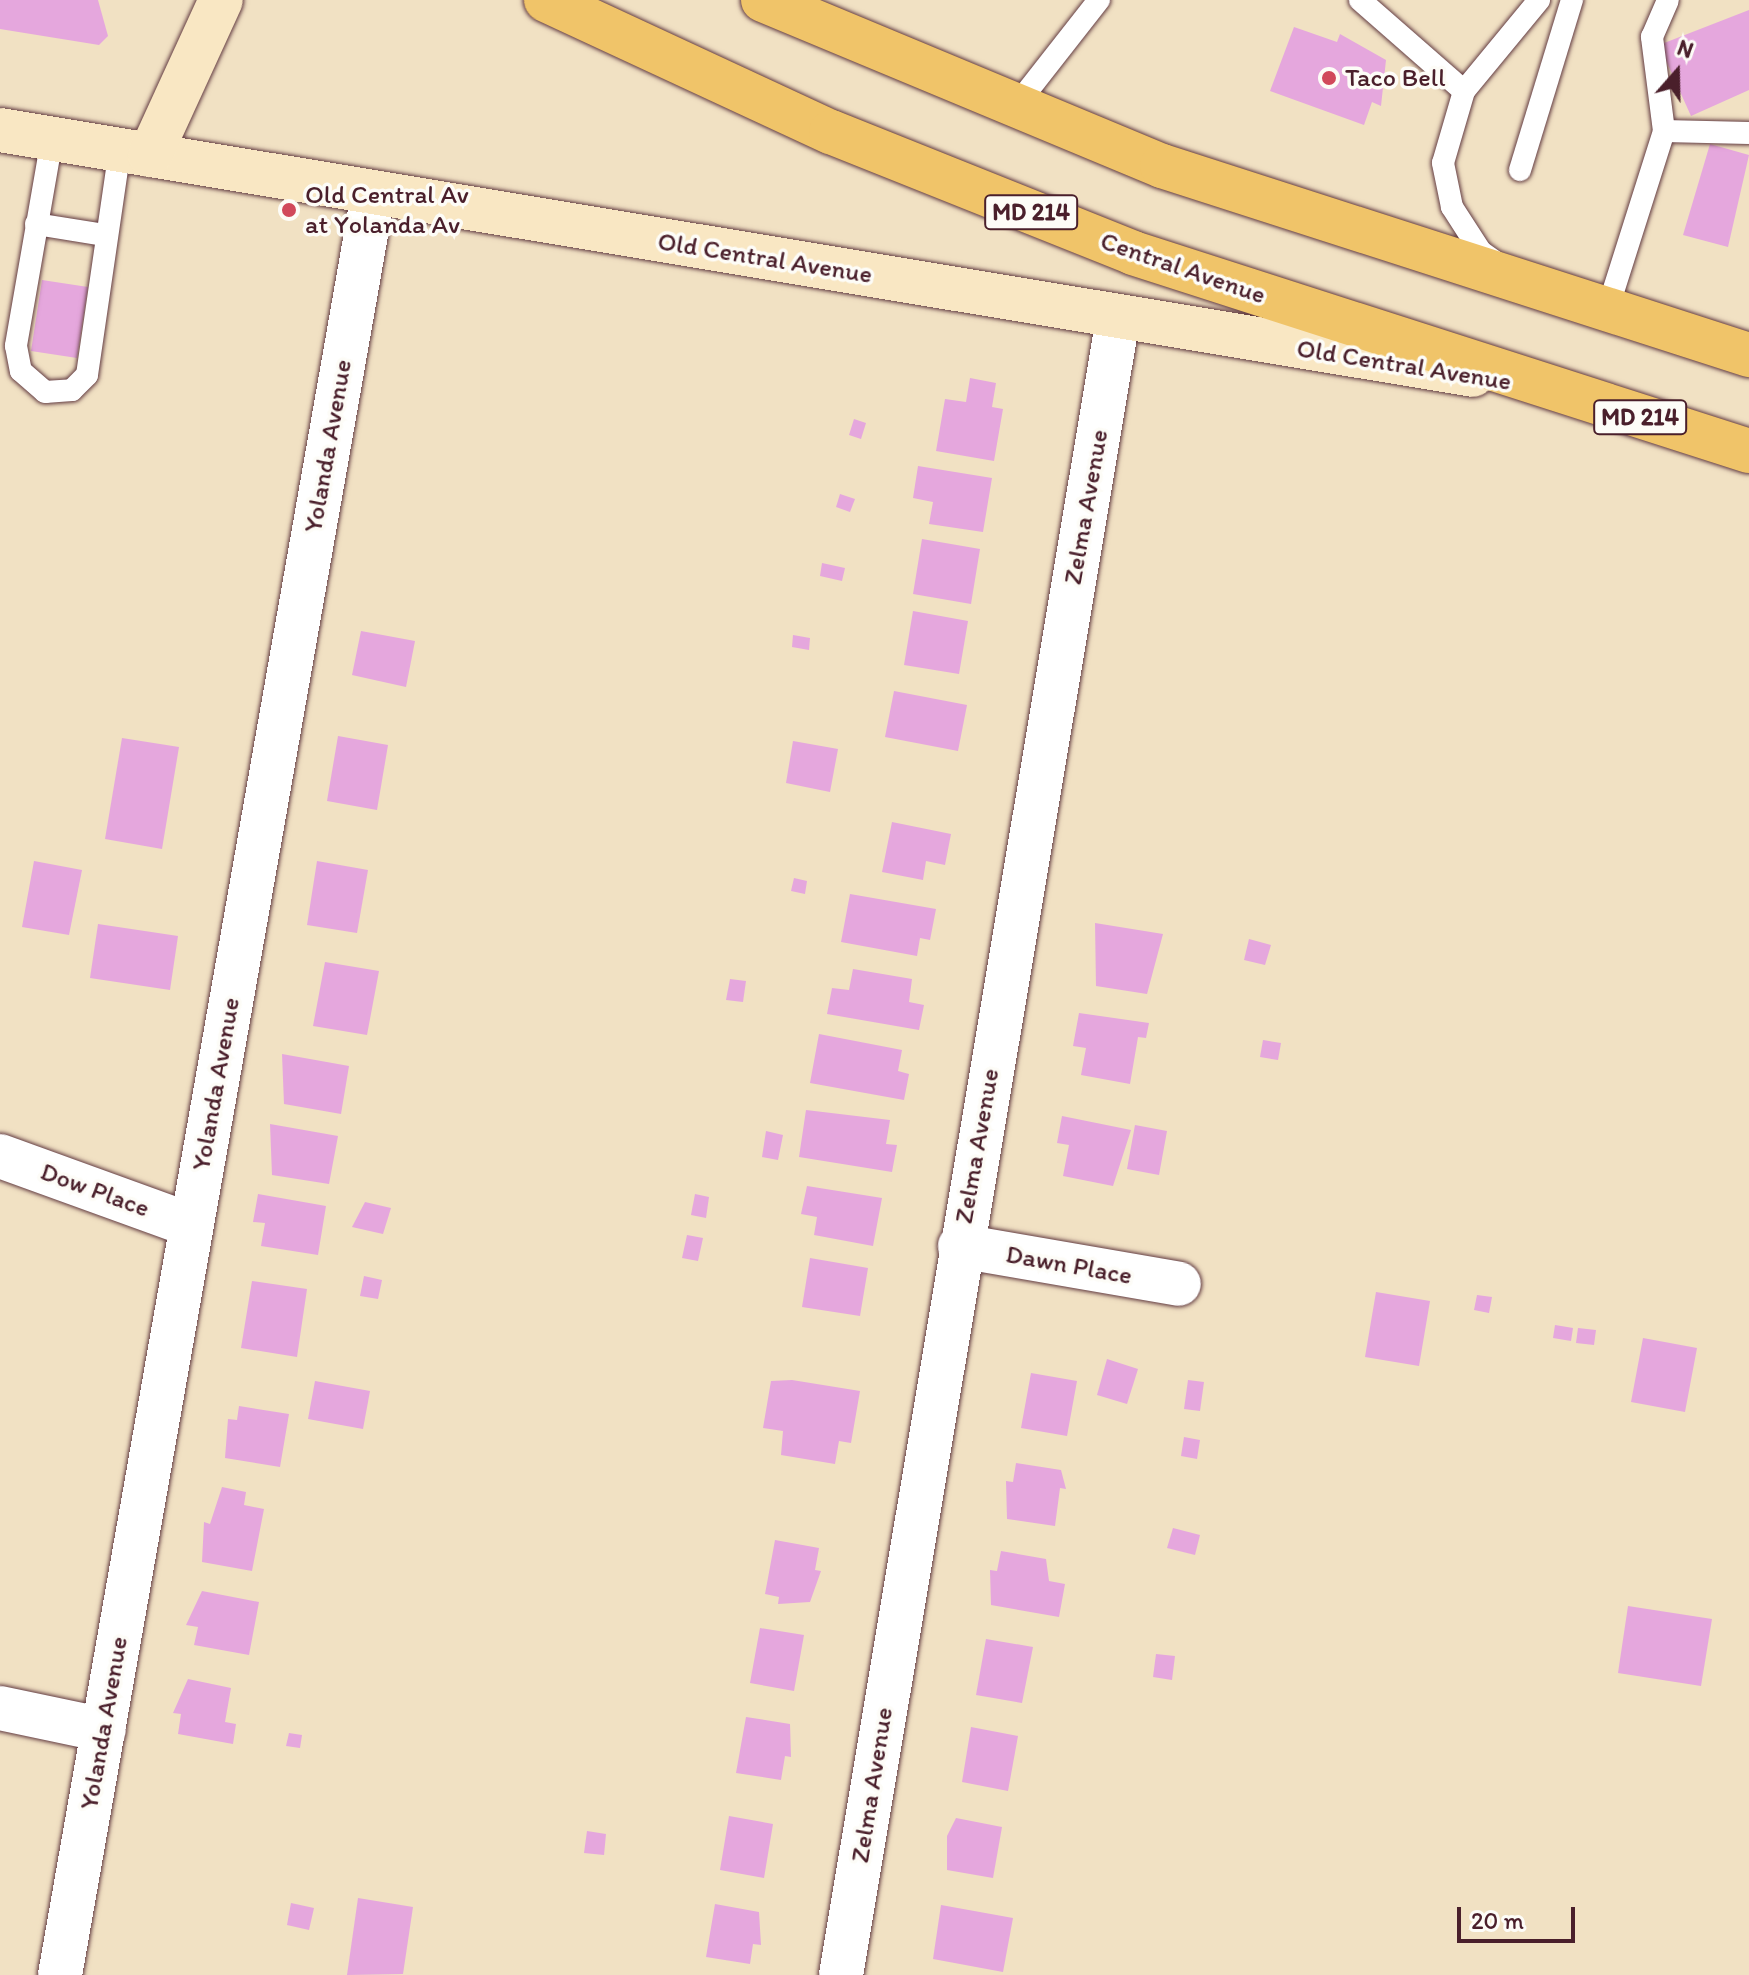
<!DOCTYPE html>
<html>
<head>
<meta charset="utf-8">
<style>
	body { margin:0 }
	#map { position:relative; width:1749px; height:1975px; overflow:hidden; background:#f1e1c3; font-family:Itim,sans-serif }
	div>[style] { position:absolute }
	.building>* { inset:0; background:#e5a7dd }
	.roads { filter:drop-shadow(0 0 2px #633c42) drop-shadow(0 0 2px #633c42) }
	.lane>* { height:22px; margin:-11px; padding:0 11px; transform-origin:11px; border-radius:11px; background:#fff }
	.street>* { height:44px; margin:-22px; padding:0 22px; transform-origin:22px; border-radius:22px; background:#fff }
	.secondary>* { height:44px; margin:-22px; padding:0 22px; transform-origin:22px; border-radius:22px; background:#f9e7c3 }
	.primary>* { height:44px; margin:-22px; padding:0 22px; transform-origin:22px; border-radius:22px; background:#f0c469 }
	.dots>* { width:22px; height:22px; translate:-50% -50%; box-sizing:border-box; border:4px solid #fdfcf7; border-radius:50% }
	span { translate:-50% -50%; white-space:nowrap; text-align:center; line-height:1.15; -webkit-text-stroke:7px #fdfcf7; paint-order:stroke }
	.shield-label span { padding:2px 6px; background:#fdfcf7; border:2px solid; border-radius:6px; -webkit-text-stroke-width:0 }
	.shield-label { font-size:24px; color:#4a1f2b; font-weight:700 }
	.poi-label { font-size:26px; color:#4a1f2b }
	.left { translate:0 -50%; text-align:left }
	.street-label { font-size:26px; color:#4a1f2b }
	.north { position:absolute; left:1637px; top:32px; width:80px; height:80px; -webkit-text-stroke:6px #fdfcf7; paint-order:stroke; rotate:20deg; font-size:22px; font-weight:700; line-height:32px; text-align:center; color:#4a1f2b }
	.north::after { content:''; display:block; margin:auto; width:28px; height:36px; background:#4a1f2b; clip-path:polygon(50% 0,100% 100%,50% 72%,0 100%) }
	.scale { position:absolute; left:1457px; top:1907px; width:118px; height:36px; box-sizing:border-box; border:4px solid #4a1f2b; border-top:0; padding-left:10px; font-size:24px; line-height:28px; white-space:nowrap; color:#4a1f2b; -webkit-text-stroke:6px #fdfcf7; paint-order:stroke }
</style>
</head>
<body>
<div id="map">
	<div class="building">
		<i style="clip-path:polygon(0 0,98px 0,108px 36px,99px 45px,0 29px)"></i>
		<i style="clip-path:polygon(1749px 10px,1749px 90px,1691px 116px,1659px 45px)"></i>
		<i style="clip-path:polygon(1294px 27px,1337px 42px,1340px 34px,1386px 60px,1381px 106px,1372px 102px,1364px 125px,1270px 91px)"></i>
		<i style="clip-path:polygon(1710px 144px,1749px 155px,1728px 247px,1683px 235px)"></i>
		<i style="clip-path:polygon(42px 280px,88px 287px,77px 358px,31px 351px)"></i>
		<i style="clip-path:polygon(970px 378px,996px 383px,992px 407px,1003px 409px,994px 461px,936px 451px,945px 399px,966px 402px)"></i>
		<i style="clip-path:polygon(854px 419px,866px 423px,861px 439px,849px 435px)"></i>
		<i style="clip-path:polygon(918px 466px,992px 478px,983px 532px,929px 524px,933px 502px,913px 498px)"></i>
		<i style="clip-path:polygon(840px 494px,855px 499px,850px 512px,836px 507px)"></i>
		<i style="clip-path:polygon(922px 539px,980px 549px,971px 604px,913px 594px)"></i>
		<i style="clip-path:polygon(822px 563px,845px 568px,842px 581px,820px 576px)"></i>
		<i style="clip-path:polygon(913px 611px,968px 621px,959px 674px,904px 665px)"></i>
		<i style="clip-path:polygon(361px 631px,415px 641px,406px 687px,352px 675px)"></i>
		<i style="clip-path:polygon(793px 635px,810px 638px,809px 650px,792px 647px)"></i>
		<i style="clip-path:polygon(894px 691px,967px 705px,958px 751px,885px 737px)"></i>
		<i style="clip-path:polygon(338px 736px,388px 745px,377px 810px,327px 801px)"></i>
		<i style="clip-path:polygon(122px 738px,179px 747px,162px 849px,105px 839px)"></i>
		<i style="clip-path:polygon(793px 741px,838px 749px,830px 792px,786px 783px)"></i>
		<i style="clip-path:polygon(892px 822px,951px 834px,945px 865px,926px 861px,923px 880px,882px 872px)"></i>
		<i style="clip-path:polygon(34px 861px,82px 870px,69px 935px,22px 927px)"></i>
		<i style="clip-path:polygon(317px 861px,368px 870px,357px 933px,307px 925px)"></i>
		<i style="clip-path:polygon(794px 878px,807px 881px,805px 894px,791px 891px)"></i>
		<i style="clip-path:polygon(850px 894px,936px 909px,930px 940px,920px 938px,917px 956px,841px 942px)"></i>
		<i style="clip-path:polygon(1095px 923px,1163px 934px,1147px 994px,1096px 986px)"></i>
		<i style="clip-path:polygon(98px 924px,178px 936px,170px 990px,90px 978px)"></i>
		<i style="clip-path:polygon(1249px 939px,1271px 945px,1265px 965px,1244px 960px)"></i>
		<i style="clip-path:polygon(325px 962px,379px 971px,367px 1035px,313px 1026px)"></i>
		<i style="clip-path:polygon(853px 969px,912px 979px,909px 1002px,924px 1005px,919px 1030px,827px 1014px,832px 988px,849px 990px)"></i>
		<i style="clip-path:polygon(730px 979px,746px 981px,743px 1002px,726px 1000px)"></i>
		<i style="clip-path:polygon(1079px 1013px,1149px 1023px,1146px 1038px,1138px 1037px,1130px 1084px,1081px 1075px,1086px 1048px,1073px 1046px)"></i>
		<i style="clip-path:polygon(819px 1034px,902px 1050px,898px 1071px,909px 1074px,904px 1100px,810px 1083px)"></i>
		<i style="clip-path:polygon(1263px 1040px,1281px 1043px,1278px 1060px,1260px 1057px)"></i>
		<i style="clip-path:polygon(282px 1054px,349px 1066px,341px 1114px,284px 1104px)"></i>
		<i style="clip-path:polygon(806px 1110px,890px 1120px,886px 1144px,897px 1145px,892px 1172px,799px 1157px)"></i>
		<i style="clip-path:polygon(1062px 1116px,1131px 1130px,1113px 1186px,1063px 1176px,1069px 1145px,1057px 1143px)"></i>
		<i style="clip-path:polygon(270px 1124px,338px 1136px,329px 1184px,272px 1175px)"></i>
		<i style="clip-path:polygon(1135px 1125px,1167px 1131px,1159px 1175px,1127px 1169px)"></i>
		<i style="clip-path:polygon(766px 1131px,783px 1135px,778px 1160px,762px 1157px)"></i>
		<i style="clip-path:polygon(807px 1186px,882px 1198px,873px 1246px,814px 1235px,817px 1217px,801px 1214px)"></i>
		<i style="clip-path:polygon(258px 1194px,326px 1206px,318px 1255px,261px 1246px,265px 1223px,253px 1222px)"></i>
		<i style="clip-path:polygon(695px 1194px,709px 1197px,706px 1218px,691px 1215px)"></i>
		<i style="clip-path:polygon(365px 1202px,391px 1208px,383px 1234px,352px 1227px)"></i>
		<i style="clip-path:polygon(687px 1235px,703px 1238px,698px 1261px,682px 1258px)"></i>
		<i style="clip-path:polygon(810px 1258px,868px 1268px,860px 1316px,802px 1307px)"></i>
		<i style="clip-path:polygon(364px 1276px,382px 1280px,378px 1299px,360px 1296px)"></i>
		<i style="clip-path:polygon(252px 1281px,307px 1289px,297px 1357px,241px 1348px)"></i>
		<i style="clip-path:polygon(1376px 1292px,1430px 1301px,1419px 1366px,1365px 1357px)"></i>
		<i style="clip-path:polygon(1477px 1295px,1492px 1297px,1489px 1313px,1474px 1310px)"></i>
		<i style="clip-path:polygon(1555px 1325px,1573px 1328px,1571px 1341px,1553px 1338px)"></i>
		<i style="clip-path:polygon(1578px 1328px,1596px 1330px,1594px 1345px,1576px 1343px)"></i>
		<i style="clip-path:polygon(1643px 1338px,1697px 1348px,1685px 1412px,1631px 1402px)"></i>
		<i style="clip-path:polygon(1107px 1359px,1138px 1369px,1127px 1404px,1097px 1395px)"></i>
		<i style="clip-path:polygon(1031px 1373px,1077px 1381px,1067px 1436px,1021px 1428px)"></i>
		<i style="clip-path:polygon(792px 1380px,860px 1391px,851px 1443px,839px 1441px,835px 1464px,781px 1455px,783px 1431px,763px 1428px,771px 1381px)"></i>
		<i style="clip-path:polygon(1188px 1380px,1204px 1382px,1200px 1411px,1184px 1409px)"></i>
		<i style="clip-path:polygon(315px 1381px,370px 1391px,363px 1429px,308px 1419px)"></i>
		<i style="clip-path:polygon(239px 1406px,289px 1414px,280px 1467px,225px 1458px,228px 1419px,237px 1420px)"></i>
		<i style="clip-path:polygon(1184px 1437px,1200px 1440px,1197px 1459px,1181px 1456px)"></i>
		<i style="clip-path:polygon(1016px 1463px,1061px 1470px,1066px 1489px,1060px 1488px,1055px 1526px,1007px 1519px,1006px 1481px,1013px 1482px)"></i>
		<i style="clip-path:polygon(222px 1487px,246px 1492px,244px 1505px,264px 1509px,252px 1571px,202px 1562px,204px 1522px,210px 1524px)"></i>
		<i style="clip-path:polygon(1173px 1528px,1200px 1535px,1195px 1555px,1167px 1548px)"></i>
		<i style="clip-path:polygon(775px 1540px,819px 1548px,815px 1570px,821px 1571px,810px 1602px,778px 1604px,779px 1597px,765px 1594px)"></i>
		<i style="clip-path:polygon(1001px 1551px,1046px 1559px,1049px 1581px,1065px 1584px,1059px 1617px,991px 1605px,990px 1570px,997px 1571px)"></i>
		<i style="clip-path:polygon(202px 1591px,259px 1602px,249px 1655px,194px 1645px,198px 1627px,186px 1625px)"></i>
		<i style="clip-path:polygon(1628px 1606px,1712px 1619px,1701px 1686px,1618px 1673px)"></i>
		<i style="clip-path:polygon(760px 1628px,804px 1635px,794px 1691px,750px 1683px)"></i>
		<i style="clip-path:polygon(986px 1639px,1033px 1647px,1022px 1703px,976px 1695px)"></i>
		<i style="clip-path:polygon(1156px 1654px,1175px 1656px,1172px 1680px,1153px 1677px)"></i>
		<i style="clip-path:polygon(188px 1679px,231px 1688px,225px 1722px,236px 1724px,233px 1744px,178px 1734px,181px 1714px,173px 1713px)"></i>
		<i style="clip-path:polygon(746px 1717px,790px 1724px,791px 1757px,785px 1756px,781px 1780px,736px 1773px)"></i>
		<i style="clip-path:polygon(971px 1727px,1018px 1736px,1008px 1791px,962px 1782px)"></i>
		<i style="clip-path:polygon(289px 1733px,302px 1735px,300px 1748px,286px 1746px)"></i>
		<i style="clip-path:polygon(729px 1816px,773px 1824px,764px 1878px,720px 1870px)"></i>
		<i style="clip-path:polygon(956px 1818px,1002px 1827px,993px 1878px,947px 1870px,947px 1836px)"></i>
		<i style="clip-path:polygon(587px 1831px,606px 1834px,604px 1855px,584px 1853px)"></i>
		<i style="clip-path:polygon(358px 1898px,413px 1907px,403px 1974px,347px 1975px)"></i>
		<i style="clip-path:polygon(291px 1903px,314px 1908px,309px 1930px,287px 1925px)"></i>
		<i style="clip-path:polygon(715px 1904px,759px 1912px,761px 1945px,753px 1944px,750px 1964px,706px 1957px)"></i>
		<i style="clip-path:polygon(941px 1905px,1013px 1918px,1003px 1972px,933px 1959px)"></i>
	</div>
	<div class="roads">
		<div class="lane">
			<i style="left:1360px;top:0;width:138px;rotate:41.2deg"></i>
			<i style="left:1015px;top:107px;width:136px;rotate:-51.9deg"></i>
			<i style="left:1664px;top:131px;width:85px;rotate:1.3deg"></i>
			<i style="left:52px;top:139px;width:210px;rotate:99.9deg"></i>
			<i style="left:16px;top:346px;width:25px;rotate:79deg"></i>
			<i style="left:21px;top:371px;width:32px;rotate:41deg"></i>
			<i style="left:45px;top:392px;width:27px;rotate:-4deg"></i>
			<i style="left:72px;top:390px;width:21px;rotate:-45deg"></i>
			<i style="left:87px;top:375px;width:227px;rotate:-81.7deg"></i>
			<i style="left:1520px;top:170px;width:178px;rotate:-73deg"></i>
			<i style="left:36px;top:224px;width:70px;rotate:9.1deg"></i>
			<i style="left:1497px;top:263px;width:19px;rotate:-145deg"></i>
			<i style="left:1481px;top:252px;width:54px;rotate:-122.8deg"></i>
			<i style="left:1452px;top:207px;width:45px;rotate:-101.6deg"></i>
			<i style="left:1443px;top:163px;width:75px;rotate:-73.7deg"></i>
			<i style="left:1464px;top:91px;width:118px;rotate:-50.5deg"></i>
			<i style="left:1606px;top:314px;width:192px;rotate:-72.4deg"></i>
			<i style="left:1664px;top:131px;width:95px;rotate:-97.3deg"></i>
			<i style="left:1652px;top:37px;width:40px;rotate:-66.6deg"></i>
		</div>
		<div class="street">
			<i style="left:0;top:1156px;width:203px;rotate:19.9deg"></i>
			<i style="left:960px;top:1246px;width:222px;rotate:9.8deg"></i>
			<i style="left:0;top:1708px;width:106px;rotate:11.9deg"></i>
			<i style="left:60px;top:1975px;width:1808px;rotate:-80.03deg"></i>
			<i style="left:841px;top:1975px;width:1680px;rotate:-80.51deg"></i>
		</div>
		<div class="secondary">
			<i style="left:0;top:130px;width:1493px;rotate:9.44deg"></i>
			<i style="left:150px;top:155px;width:170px;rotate:-65.4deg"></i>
		</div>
		<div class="primary">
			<i style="left:546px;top:0;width:314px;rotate:24.9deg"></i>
			<i style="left:831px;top:132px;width:325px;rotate:21.8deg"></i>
			<i style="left:1133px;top:253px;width:647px;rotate:17.82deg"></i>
			<i style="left:763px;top:0;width:432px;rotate:22.6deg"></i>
			<i style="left:1162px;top:166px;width:617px;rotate:17.85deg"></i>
		</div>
	</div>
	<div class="dots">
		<i style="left:1329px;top:78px;background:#d1495b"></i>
		<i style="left:289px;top:210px;background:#d1495b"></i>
	</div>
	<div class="shield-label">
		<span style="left:1031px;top:212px">MD 214</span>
		<span style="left:1640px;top:417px">MD 214</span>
	</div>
	<div class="poi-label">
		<span class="left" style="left:1345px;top:78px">Taco Bell</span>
		<span class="left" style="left:305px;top:210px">Old Central Av<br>at Yolanda Av</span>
	</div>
	<div class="street-label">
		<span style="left:765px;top:258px;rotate:9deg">Old Central Avenue</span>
		<span style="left:1183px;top:268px;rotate:19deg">Central Avenue</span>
		<span style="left:1404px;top:365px;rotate:9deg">Old Central Avenue</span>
		<span style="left:328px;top:446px;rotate:-80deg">Yolanda Avenue</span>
		<span style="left:1086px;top:507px;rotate:-80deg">Zelma Avenue</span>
		<span style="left:216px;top:1084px;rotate:-80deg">Yolanda Avenue</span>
		<span style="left:977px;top:1146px;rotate:-80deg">Zelma Avenue</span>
		<span style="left:95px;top:1190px;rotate:20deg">Dow Place</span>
		<span style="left:1069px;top:1265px;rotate:10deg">Dawn Place</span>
		<span style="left:104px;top:1723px;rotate:-80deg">Yolanda Avenue</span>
		<span style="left:872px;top:1785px;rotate:-81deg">Zelma Avenue</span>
	</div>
	<div class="north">N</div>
	<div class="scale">20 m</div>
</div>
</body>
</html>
